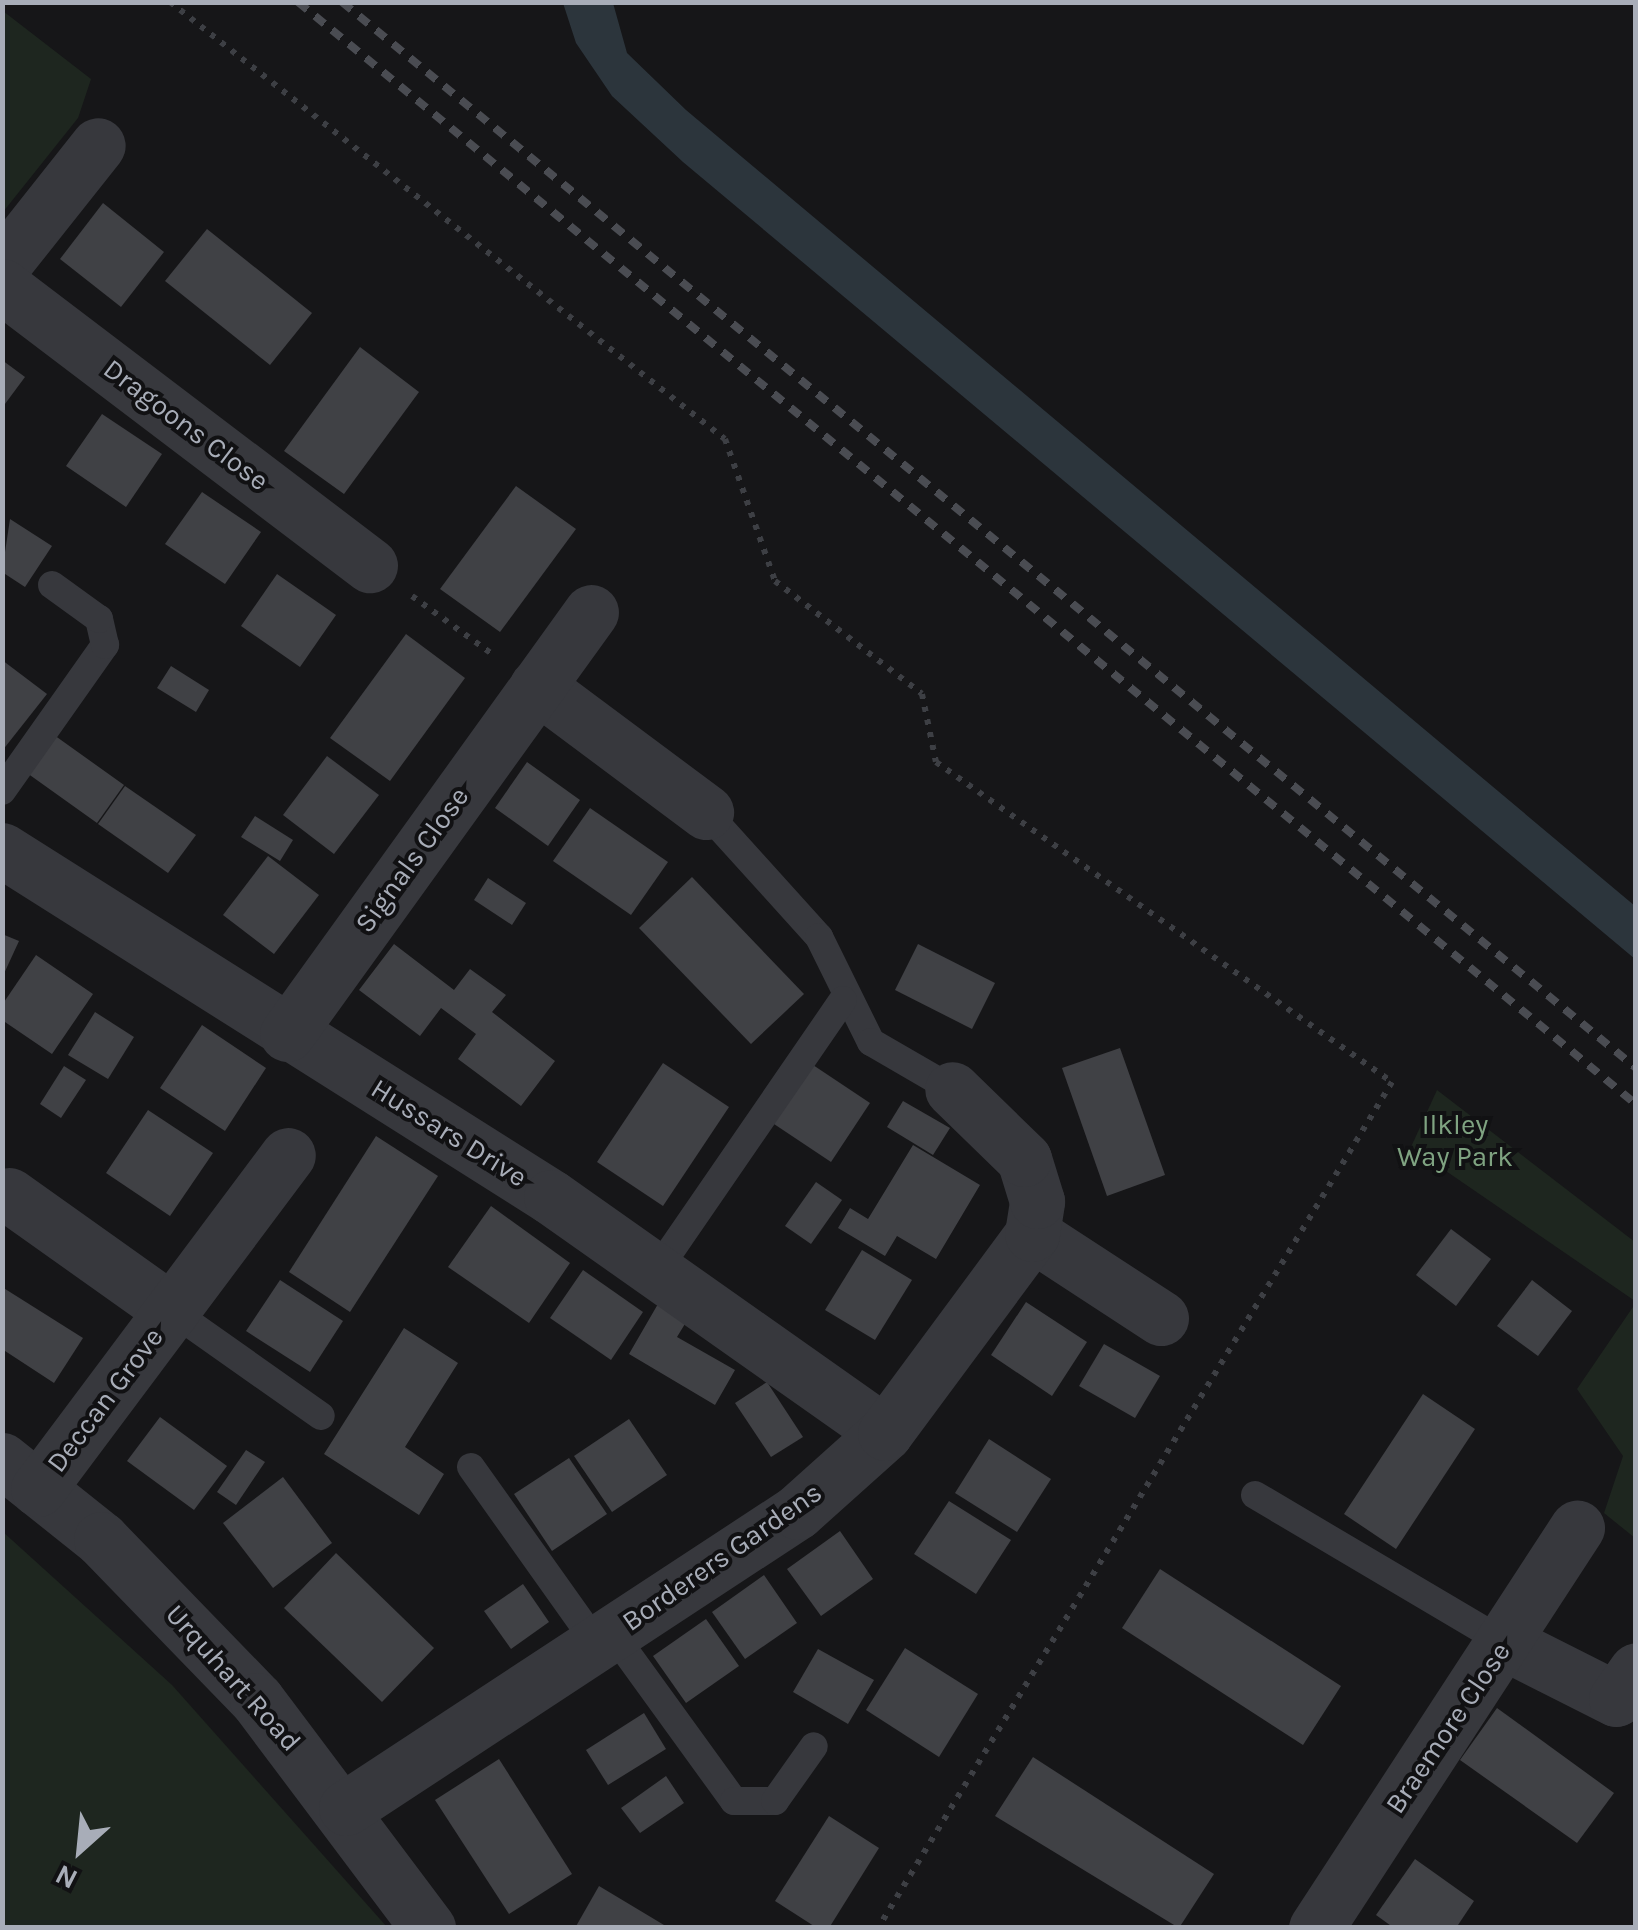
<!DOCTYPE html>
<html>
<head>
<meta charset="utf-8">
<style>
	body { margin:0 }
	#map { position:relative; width:1638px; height:1930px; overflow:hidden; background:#161618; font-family:Karla,sans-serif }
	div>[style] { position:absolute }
	.green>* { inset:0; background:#1e261f }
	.water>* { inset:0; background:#2c353c }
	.building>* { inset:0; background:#404145 }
	.path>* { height:6px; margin-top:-3px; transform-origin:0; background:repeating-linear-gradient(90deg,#3d3f44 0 5px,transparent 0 13px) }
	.lane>* { height:28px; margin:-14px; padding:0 14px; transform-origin:14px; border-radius:14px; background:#37383d }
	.street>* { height:55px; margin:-27.5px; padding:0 27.5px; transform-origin:27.5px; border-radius:27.5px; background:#37383d }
	.rail>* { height:8px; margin-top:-4px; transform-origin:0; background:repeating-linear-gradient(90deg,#4a4c52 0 12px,transparent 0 22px) }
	span { translate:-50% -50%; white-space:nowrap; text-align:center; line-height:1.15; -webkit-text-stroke:8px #111113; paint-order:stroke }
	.street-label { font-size:28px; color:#a8adb8 }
	.park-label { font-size:28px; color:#7fa381 }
	.frame { position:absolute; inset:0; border:5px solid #a8adb8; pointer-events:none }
	.north { position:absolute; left:30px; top:1800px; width:100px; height:100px; -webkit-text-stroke:8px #111113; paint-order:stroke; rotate:207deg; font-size:28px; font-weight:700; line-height:40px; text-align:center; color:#a8adb8 }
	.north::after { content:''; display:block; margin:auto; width:35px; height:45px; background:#a8adb8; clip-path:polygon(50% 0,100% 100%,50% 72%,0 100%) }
</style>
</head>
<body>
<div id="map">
	<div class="green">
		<i style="clip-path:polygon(3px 11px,91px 79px,78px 118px,3px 212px)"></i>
		<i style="clip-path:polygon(1437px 1090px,1635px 1242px,1635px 1301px,1411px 1147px)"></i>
		<i style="clip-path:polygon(1635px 1304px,1635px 1538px,1604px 1513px,1623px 1456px,1577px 1389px)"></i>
		<i style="clip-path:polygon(2px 1531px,172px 1685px,387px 1927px,3px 1927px)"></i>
	</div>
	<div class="water">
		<i style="clip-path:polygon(563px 3px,613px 3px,627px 53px,686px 110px,1635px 906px,1635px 959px,683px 162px,612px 96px,576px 43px)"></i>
	</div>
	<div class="building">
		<i style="clip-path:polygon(103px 203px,164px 252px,121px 307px,60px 259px)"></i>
		<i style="clip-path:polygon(207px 229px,312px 313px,270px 365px,165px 281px)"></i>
		<i style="clip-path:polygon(360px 347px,419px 392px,344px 494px,284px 451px)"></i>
		<i style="clip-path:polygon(2px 360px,25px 377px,2px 408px)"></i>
		<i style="clip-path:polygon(102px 414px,162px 454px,126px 507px,66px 466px)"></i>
		<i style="clip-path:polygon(516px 486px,576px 529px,500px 632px,440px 589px)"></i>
		<i style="clip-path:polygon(202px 492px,261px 532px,225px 584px,165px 544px)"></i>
		<i style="clip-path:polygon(10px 519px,52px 546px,25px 587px,2px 572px)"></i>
		<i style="clip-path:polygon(277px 574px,336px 615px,300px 667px,241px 626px)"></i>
		<i style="clip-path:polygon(406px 634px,465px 678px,390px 781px,330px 738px)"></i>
		<i style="clip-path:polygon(2px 660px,47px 694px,2px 751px)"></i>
		<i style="clip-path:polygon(171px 666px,209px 690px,196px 712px,157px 688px)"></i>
		<i style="clip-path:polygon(54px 735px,124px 785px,97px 823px,27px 773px)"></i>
		<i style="clip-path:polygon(327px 756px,379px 795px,334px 854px,283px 815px)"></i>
		<i style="clip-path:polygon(527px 762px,580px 800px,548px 846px,495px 808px)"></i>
		<i style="clip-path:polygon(125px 786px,196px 835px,168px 873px,98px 824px)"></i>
		<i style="clip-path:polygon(590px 808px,668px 862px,631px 915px,553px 861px)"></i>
		<i style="clip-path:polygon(255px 816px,293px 840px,280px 861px,241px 837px)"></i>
		<i style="clip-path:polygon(268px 856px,319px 895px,274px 954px,223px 915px)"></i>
		<i style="clip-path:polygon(692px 877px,804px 994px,751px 1044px,639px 928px)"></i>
		<i style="clip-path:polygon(488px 878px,526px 903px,512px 925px,474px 900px)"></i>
		<i style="clip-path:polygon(2px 934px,19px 941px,2px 978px)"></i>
		<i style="clip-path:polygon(394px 944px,454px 990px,470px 969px,506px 995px,492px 1012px,555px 1061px,521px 1106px,458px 1059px,476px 1034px,441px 1008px,420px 1036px,359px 990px)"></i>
		<i style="clip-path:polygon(918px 944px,995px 983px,972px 1029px,895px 990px)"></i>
		<i style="clip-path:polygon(36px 955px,93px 994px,52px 1054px,2px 1020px,2px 1005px)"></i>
		<i style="clip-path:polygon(95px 1012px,134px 1037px,108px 1079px,68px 1055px)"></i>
		<i style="clip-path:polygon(202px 1025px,266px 1068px,225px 1131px,160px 1088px)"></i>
		<i style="clip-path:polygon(1120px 1048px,1165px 1175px,1107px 1196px,1062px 1068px)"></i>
		<i style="clip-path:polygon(663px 1063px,729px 1107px,663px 1206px,597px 1162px)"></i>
		<i style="clip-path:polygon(810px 1063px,870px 1103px,831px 1162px,771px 1122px)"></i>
		<i style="clip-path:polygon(64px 1066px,86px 1080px,61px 1118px,40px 1104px)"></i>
		<i style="clip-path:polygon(903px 1101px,950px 1128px,933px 1155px,887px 1127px)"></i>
		<i style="clip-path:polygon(148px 1110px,213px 1153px,170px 1216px,106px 1173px)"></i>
		<i style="clip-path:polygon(376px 1136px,438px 1176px,350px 1312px,289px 1272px)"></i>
		<i style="clip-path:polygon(913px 1145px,980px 1185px,936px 1259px,897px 1236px,885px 1256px,838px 1228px,850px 1208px,868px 1219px)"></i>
		<i style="clip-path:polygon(816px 1182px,842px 1200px,811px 1244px,785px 1226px)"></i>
		<i style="clip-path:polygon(491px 1206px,570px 1263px,529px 1323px,448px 1267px)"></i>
		<i style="clip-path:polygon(1451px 1229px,1491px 1259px,1456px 1306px,1416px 1275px)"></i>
		<i style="clip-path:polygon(862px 1250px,912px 1280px,875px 1340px,825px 1310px)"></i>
		<i style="clip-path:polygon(583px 1270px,643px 1312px,611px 1360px,550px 1318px)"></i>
		<i style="clip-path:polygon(280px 1280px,343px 1321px,310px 1372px,246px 1331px)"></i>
		<i style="clip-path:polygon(1532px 1280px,1572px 1311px,1538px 1356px,1497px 1326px)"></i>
		<i style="clip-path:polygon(2px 1287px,83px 1338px,54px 1383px,2px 1349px)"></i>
		<i style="clip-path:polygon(662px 1297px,691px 1314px,677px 1337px,735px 1370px,715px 1405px,629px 1354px)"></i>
		<i style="clip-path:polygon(1026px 1302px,1087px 1342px,1052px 1396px,991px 1355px)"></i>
		<i style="clip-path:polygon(404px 1328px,458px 1363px,405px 1447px,444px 1474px,419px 1515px,324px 1454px)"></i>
		<i style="clip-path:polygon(1104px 1344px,1160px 1376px,1135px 1418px,1079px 1386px)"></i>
		<i style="clip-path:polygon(767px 1382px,803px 1437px,771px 1457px,735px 1403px)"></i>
		<i style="clip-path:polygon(1423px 1394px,1475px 1429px,1396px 1549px,1344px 1514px)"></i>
		<i style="clip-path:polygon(160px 1417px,227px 1466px,194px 1510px,127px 1461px)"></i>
		<i style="clip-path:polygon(629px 1419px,667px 1475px,612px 1512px,574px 1456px)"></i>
		<i style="clip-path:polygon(989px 1439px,1051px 1479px,1017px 1532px,955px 1493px)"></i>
		<i style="clip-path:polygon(246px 1450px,265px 1462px,236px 1505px,217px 1492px)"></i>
		<i style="clip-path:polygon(569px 1458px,607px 1514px,552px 1551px,514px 1494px)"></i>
		<i style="clip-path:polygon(283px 1477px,332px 1543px,273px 1588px,223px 1523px)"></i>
		<i style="clip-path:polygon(949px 1501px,1011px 1540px,976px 1594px,914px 1554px)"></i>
		<i style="clip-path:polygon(840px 1531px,873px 1579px,821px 1616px,787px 1569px)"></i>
		<i style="clip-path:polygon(336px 1553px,434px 1648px,382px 1702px,284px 1608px)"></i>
		<i style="clip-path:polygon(1160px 1569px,1341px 1686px,1303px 1745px,1122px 1628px)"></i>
		<i style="clip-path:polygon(764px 1575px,797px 1623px,745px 1659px,712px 1612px)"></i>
		<i style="clip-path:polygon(523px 1584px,549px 1622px,511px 1649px,484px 1611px)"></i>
		<i style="clip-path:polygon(706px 1619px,739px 1666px,686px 1703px,653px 1656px)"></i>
		<i style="clip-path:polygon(905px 1648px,978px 1694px,939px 1757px,866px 1710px)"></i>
		<i style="clip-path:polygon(818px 1649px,874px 1680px,848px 1724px,793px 1692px)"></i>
		<i style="clip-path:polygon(1497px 1708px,1614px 1793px,1577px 1843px,1460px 1760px)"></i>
		<i style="clip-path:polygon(644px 1713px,666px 1749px,608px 1785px,586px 1750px)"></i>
		<i style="clip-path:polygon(1033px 1757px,1214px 1874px,1179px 1928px,995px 1816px)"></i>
		<i style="clip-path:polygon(499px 1759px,572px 1874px,509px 1914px,435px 1800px)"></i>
		<i style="clip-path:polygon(666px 1776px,684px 1803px,640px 1833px,621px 1808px)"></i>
		<i style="clip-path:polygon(829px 1816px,879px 1848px,829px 1928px,817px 1928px,775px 1901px)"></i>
		<i style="clip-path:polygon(1415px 1859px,1474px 1901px,1456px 1928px,1394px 1928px,1376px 1915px)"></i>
		<i style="clip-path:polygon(599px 1886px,669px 1928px,575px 1928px)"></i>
	</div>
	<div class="path">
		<i style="left:170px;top:2px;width:706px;rotate:38.22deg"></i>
		<i style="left:725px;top:439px;width:151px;rotate:70.6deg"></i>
		<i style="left:775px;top:581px;width:185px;rotate:37.5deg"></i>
		<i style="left:922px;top:694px;width:69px;rotate:78.4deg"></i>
		<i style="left:936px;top:762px;width:557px;rotate:35.06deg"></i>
		<i style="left:1392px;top:1082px;width:990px;rotate:121.28deg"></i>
		<i style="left:412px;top:596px;width:102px;rotate:35.9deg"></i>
	</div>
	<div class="lane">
		<i style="left:2px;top:791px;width:179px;rotate:-54.8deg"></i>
		<i style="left:105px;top:645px;width:27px;rotate:-103deg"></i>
		<i style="left:99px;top:619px;width:58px;rotate:-144.1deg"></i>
		<i style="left:706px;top:812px;width:169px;rotate:47.9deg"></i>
		<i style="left:819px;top:937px;width:117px;rotate:63.7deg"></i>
		<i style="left:871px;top:1042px;width:94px;rotate:30.1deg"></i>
		<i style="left:656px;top:1272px;width:330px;rotate:-55.5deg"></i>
		<i style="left:172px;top:1311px;width:182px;rotate:35.2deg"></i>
		<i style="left:471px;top:1467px;width:217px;rotate:54.6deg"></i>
		<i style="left:1255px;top:1495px;width:291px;rotate:30.6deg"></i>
		<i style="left:613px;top:1634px;width:206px;rotate:54.1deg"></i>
		<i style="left:734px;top:1801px;width:41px"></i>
		<i style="left:775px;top:1801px;width:67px;rotate:-54.7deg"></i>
	</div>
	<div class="street">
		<i style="left:2px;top:266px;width:154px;rotate:-51.6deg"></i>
		<i style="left:2px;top:286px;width:462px;rotate:37.2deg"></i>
		<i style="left:537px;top:686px;width:211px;rotate:36.7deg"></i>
		<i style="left:2px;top:850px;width:649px;rotate:32.3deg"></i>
		<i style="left:551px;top:1197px;width:409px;rotate:35.2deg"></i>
		<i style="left:287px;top:1034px;width:520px;rotate:-54.23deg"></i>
		<i style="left:9px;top:1195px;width:200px;rotate:35.4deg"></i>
		<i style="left:1032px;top:1234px;width:154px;rotate:33.1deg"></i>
		<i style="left:2px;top:1460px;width:127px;rotate:38.6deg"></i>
		<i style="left:101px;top:1539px;width:224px;rotate:45.9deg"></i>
		<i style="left:257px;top:1700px;width:285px;rotate:53.1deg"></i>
		<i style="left:38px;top:1489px;width:417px;rotate:-53.2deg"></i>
		<i style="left:1505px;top:1643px;width:124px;rotate:26.8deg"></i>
		<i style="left:1616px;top:1699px;width:35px;rotate:-55deg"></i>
		<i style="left:346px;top:1808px;width:539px;rotate:-33.28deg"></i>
		<i style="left:797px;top:1512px;width:118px;rotate:-41.9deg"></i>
		<i style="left:885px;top:1433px;width:247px;rotate:-53.5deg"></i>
		<i style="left:1032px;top:1234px;width:33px;rotate:-81deg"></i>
		<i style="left:1037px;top:1201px;width:44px;rotate:-107.2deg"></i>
		<i style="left:1024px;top:1159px;width:100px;rotate:-135.8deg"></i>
		<i style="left:1316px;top:1928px;width:478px;rotate:-56.9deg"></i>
	</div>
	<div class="rail">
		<i style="left:298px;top:2px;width:1733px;rotate:39.48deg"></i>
		<i style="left:342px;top:2px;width:1677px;rotate:39.48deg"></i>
	</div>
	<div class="street-label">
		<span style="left:186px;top:425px;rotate:37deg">Dragoons Close</span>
		<span style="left:412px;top:860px;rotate:-54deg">Signals Close</span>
		<span style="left:449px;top:1133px;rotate:32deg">Hussars Drive</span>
		<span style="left:105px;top:1400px;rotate:-53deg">Deccan Grove</span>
		<span style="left:722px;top:1557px;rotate:-35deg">Borderers Gardens</span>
		<span style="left:233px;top:1678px;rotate:48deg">Urquhart Road</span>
		<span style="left:1448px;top:1728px;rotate:-56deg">Braemore Close</span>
	</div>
	<div class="park-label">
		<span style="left:1455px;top:1141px">Ilkley<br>Way Park</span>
	</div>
	<div class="frame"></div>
	<div class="north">N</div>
</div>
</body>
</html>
